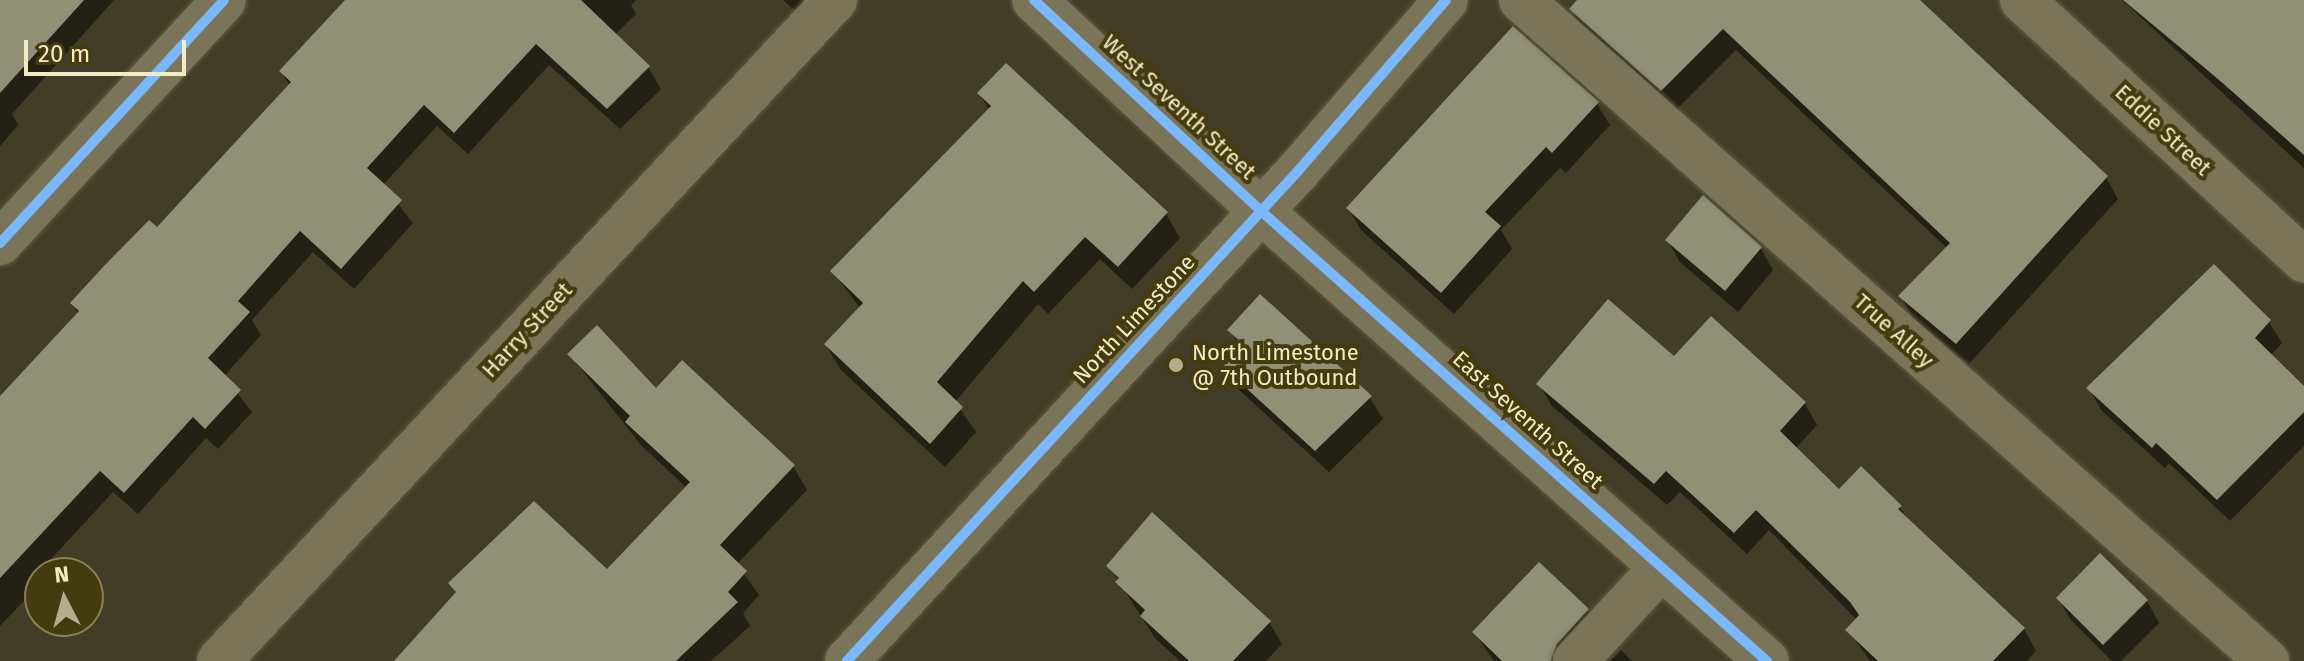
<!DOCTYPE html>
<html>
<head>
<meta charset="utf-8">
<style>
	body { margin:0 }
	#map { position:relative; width:2304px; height:661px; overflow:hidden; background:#423d26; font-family:"Fira Sans",sans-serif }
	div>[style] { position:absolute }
	.shadow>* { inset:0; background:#0007 }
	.building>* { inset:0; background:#8f9076 }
	.roads { filter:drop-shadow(0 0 2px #5f5b43) drop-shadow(0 0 2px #5f5b43) }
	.minor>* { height:44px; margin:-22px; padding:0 22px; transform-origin:22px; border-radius:22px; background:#7a7559 }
	.cycleway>* { height:10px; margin:-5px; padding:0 5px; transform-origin:5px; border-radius:5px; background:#7ab7fb }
	.dots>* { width:22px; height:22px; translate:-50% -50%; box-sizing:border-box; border:4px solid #443b0e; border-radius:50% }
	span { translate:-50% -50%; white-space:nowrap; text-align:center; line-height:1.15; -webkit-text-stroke:8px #443b0e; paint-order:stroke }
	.street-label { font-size:22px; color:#f2ebc3 }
	.poi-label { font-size:22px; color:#f2ebc3 }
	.left { translate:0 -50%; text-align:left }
	.north { position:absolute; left:24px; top:557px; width:80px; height:80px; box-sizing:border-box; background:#443b0e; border:2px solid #8a8156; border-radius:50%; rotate:354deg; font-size:22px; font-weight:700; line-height:32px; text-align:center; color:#f2ebc3 }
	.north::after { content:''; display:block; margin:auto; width:28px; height:36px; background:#b4ae8c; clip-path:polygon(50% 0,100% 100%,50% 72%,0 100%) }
	.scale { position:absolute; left:24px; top:40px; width:162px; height:36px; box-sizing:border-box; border:4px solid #f2ebc3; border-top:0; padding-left:10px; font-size:24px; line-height:28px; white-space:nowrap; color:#f2ebc3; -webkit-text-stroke:6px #443b0e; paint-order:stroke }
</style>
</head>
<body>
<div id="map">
	<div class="shadow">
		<i style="clip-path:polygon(0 0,114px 0,12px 114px,18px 125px,0 146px)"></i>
		<i style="clip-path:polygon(369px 0,636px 0,631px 5px,636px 14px,615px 35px,648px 67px,661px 89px,620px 129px,549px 65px,468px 154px,437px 126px,383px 185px,413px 223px,354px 289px,313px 252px,252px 320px,261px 335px,224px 376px,252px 412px,218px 449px,206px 438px,138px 514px,113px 492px,52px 558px,57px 566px,40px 573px,40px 584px,0 626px,0 402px,79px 314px,72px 304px,157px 229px,290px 86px,281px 72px)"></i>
		<i style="clip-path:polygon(783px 0,829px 0,808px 23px)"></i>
		<i style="clip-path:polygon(1580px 0,1917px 0,2106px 177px,2118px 199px,1969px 364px,1913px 318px,1901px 297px,1947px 248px,1736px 50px,1675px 111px,1584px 31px,1571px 9px)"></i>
		<i style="clip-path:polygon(2122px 0,2304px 4px,2304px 168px)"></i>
		<i style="clip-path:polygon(979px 93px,1166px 214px,1180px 238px,1132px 289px,1100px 259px,1048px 314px,1038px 304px,955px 402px,976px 432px,945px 467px,840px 369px,826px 345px,860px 308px,833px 272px,990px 111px)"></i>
		<i style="clip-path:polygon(1597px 104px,1610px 125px,1566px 173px,1560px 168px,1501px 230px,1512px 249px,1454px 314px,1361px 230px,1348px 208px)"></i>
		<i style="clip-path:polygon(1703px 198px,1761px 249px,1773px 270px,1738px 312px,1680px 262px,1667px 240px)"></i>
		<i style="clip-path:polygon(1711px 319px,1805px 404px,1817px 425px,1795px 449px,1839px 491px,1900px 507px,1909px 522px,2024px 629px,2036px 651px,2027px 661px,1870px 661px,1848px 630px,1857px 620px,1769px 530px,1747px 554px,1680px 492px,1667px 505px,1552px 406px,1539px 384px,1675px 359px)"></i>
		<i style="clip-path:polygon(2269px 322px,2282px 343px,2270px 356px,2304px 389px,2304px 446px,2230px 521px,2169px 463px,2165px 468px,2101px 410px,2089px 388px)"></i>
		<i style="clip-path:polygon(1230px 330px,1370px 398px,1383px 419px,1329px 472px,1238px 389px,1225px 367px,1241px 349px)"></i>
		<i style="clip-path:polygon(570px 355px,656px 391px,793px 466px,807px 490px,737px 564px,759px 595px,743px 613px,750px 626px,711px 661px,396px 661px,457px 594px,451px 584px,607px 572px,687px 488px,641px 445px)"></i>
		<i style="clip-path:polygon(1109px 566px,1269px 622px,1282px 644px,1266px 661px,1180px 661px,1155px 638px)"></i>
		<i style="clip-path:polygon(2058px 598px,2147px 601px,2159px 623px,2121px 661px,2112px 661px,2071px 620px)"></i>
		<i style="clip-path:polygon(1588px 610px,1600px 632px,1576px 661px,1494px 661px,1474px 632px)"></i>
		<i style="clip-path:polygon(1621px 650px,1632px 661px,1610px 661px)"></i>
	</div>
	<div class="building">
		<i style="clip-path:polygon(0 0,84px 0,0 93px)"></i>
		<i style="clip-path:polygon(345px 0,581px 0,650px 66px,607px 109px,536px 44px,454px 133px,424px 105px,367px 168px,402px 200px,341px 269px,300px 231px,238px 301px,250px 312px,208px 358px,241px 390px,205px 429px,193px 417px,124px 493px,100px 471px,0 578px,0 396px,79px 311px,70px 303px,103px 267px,149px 220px,157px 227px,291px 82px,279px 71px)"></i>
		<i style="clip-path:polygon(1577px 0,1920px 0,2108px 176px,1956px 344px,1898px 296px,1950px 243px,1723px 29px,1661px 91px,1569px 9px)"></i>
		<i style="clip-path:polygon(2123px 0,2304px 0,2304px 155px,2218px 79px)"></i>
		<i style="clip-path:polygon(1513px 26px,1599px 102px,1552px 153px,1546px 147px,1485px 212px,1501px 226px,1441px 293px,1346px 208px)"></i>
		<i style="clip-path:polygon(1006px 63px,1168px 212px,1118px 267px,1085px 237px,1034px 292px,1023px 281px,937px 382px,963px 407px,930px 444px,824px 344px,863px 303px,830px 271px,991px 106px,977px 93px)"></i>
		<i style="clip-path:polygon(1703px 195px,1762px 247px,1725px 291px,1665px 240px)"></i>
		<i style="clip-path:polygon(2214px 264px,2271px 320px,2255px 338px,2304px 386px,2304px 412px,2217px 500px,2156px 443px,2152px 448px,2086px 388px)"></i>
		<i style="clip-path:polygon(1260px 294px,1372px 396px,1315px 451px,1223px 367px,1243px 344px,1227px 330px)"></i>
		<i style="clip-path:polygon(1608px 299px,1674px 356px,1711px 316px,1806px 402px,1780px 431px,1839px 489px,1861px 466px,1902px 506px,1898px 509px,2025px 628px,1993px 661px,1878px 661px,1845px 630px,1859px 615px,1850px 602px,1756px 510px,1734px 533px,1666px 471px,1654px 484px,1536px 384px)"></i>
		<i style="clip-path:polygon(597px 325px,656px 388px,682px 360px,795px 465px,720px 545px,747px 571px,728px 592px,738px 602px,676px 661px,394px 661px,456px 592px,448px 583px,534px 501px,607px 569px,690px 482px,625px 422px,630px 416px,567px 354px)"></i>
		<i style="clip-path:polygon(1152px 512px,1271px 621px,1233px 661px,1189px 661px,1140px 616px,1145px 610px,1115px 582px,1119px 578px,1106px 566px)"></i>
		<i style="clip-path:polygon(2100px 553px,2148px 600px,2103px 645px,2056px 598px)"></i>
		<i style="clip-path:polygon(1539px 562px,1589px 609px,1557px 644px,1551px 661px,1502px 661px,1472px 632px)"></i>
	</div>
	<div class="roads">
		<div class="minor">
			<i style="left:1034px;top:0;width:310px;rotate:42.9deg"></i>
			<i style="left:1261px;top:211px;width:677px;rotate:41.65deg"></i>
			<i style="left:1521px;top:0;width:997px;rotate:41.54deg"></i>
			<i style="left:2022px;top:0;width:384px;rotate:42.7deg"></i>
			<i style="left:0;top:243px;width:330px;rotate:-47.3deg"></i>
			<i style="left:219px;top:661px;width:904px;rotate:-47.02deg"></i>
			<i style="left:847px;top:661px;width:666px;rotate:-47.37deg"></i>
			<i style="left:1298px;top:171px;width:226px;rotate:-49.1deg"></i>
			<i style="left:1575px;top:661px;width:128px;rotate:-47.2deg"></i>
		</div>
	</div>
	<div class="cycleway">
		<i style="left:1034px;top:0;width:310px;rotate:42.9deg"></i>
		<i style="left:1261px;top:211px;width:677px;rotate:41.65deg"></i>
		<i style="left:0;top:243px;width:330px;rotate:-47.3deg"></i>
		<i style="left:847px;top:661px;width:666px;rotate:-47.37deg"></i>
		<i style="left:1298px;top:171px;width:226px;rotate:-49.1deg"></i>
	</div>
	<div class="dots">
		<i style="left:1176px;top:365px;background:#b4ae8c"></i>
	</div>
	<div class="street-label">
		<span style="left:1179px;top:107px;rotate:43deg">West Seventh Street</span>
		<span style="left:2163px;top:130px;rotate:43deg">Eddie Street</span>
		<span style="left:1134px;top:319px;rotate:-47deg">North Limestone</span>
		<span style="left:527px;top:330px;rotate:-47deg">Harry Street</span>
		<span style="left:1894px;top:331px;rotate:42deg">True Alley</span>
		<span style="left:1528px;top:420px;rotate:42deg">East Seventh Street</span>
	</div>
	<div class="poi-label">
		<span class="left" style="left:1192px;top:365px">North Limestone<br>@ 7th Outbound</span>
	</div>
	<div class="north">N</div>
	<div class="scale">20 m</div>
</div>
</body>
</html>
